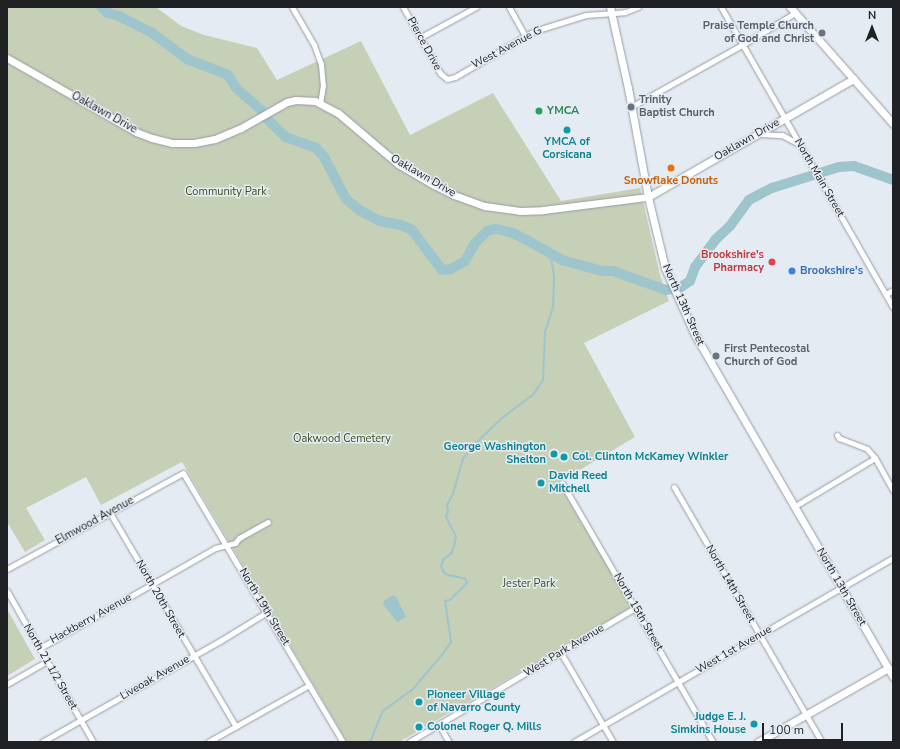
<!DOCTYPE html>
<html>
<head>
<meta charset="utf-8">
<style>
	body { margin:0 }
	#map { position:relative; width:900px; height:749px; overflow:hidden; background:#e5ebf2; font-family:"Nunito Sans",sans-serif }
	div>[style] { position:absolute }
	.green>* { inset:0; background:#c6d0b7 }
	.water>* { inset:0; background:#9ec4cc }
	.stream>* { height:1.5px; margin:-0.75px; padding:0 0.75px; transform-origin:0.75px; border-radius:0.75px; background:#9ec4cc }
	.river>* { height:10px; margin:-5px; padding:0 5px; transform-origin:5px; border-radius:5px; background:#9ec4cc }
	.roads { filter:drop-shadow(0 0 1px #979ca3) drop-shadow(0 0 1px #979ca3) }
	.street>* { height:5px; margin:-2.5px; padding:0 2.5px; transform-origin:2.5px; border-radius:2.5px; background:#fff }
	.secondary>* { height:7px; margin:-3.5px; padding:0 3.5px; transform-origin:3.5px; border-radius:3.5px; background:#fff }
	.dots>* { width:11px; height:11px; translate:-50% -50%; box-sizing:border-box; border:2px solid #e5ebf2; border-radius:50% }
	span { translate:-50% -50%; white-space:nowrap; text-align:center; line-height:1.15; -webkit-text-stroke:3px #e5ebf2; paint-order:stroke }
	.worship-label { font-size:11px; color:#5b616d; font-weight:700 }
	.right { translate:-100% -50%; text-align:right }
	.left { translate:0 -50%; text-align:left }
	.street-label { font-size:11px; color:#1f2124 }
	.leisure-label { font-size:11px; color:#27864d; font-weight:700 }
	.culture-label { font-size:11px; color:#0d838f; font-weight:700 }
	.food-label { font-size:11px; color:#c56008; font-weight:700 }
	.park-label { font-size:11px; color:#3e4e20 }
	.health-label { font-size:11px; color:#be3a42; font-weight:700 }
	.shop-label { font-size:11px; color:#366cbe; font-weight:700 }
	.frame { position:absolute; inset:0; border:8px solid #1f2124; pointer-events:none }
	.north { position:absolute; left:852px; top:8px; width:40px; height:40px; -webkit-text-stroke:3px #e5ebf2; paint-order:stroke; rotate:0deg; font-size:11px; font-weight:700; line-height:16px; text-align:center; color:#1f2124 }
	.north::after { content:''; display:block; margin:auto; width:14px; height:18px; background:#1f2124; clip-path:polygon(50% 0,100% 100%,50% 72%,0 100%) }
	.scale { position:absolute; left:762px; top:723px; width:81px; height:18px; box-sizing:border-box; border:2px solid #1f2124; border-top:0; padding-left:5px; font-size:12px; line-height:14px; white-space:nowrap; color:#1f2124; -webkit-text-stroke:3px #e5ebf2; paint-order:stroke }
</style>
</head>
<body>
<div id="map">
	<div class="green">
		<i style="clip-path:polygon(7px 7px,156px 7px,181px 26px,204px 35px,257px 48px,277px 80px,361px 41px,410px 135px,493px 93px,561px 201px,640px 188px,660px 275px,669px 301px,584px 343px,635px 437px,558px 483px,632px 607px,399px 742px,347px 742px,182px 462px,101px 505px,86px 477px,26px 508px,45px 540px,25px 552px,7px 522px)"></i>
		<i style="clip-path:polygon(7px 609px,35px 659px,7px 676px)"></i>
	</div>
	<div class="water">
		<i style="clip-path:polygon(393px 595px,396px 596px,406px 617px,397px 622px,383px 604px,384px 601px)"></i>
	</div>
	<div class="stream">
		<i style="left:368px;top:742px;width:4px;rotate:-34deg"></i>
		<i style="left:371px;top:740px;width:31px;rotate:-68deg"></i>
		<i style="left:383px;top:711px;width:37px;rotate:-36deg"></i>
		<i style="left:413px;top:689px;width:45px;rotate:-49.5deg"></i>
		<i style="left:442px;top:655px;width:16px;rotate:-55deg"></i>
		<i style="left:451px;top:642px;width:41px;rotate:-98.3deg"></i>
		<i style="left:445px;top:601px;width:5px;rotate:-11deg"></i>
		<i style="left:450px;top:600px;width:24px;rotate:-45deg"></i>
		<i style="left:467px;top:583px;width:4px;rotate:-117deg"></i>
		<i style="left:465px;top:579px;width:16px;rotate:-169deg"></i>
		<i style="left:449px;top:576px;width:6px;rotate:-149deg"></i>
		<i style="left:444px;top:573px;width:8px;rotate:-113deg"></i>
		<i style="left:441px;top:566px;width:8px;rotate:-67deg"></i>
		<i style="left:444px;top:559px;width:9px;rotate:-36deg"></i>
		<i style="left:451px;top:554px;width:8px;rotate:-67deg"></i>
		<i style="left:454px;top:547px;width:10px;rotate:-79deg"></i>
		<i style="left:456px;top:537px;width:22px;rotate:-117deg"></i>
		<i style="left:446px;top:517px;width:5px;rotate:-68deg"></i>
		<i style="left:448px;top:512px;width:7px;rotate:-98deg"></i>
		<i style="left:447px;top:505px;width:13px;rotate:-61deg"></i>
		<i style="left:453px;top:494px;width:36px;rotate:-74deg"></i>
		<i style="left:463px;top:459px;width:21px;rotate:-51deg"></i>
		<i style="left:476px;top:443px;width:35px;rotate:-44deg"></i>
		<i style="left:501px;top:419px;width:40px;rotate:-37deg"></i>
		<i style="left:533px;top:395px;width:18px;rotate:-56deg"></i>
		<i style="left:543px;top:380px;width:48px;rotate:-87.6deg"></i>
		<i style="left:545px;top:332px;width:25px;rotate:-72deg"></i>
		<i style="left:553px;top:308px;width:31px;rotate:-88deg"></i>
		<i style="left:554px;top:277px;width:24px;rotate:-99deg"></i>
	</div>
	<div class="river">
		<i style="left:101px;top:7px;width:9px;rotate:41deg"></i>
		<i style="left:108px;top:13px;width:11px;rotate:15deg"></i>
		<i style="left:119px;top:16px;width:36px;rotate:27deg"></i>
		<i style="left:151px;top:32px;width:45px;rotate:36.9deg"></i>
		<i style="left:187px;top:59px;width:44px;rotate:21.3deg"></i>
		<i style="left:228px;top:75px;width:15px;rotate:58deg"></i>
		<i style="left:236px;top:88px;width:33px;rotate:41deg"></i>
		<i style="left:266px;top:118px;width:28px;rotate:44deg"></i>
		<i style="left:286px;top:137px;width:32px;rotate:20deg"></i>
		<i style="left:316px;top:148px;width:12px;rotate:48deg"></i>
		<i style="left:324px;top:157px;width:47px;rotate:62.4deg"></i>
		<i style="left:346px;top:199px;width:17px;rotate:40deg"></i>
		<i style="left:359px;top:210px;width:24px;rotate:28deg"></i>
		<i style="left:380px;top:221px;width:21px;rotate:11deg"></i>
		<i style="left:401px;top:225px;width:12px;rotate:24deg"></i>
		<i style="left:412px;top:230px;width:50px;rotate:53.1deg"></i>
		<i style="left:442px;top:270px;width:9px;rotate:-6deg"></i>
		<i style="left:451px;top:269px;width:16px;rotate:-30deg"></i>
		<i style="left:465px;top:261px;width:21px;rotate:-61deg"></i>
		<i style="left:475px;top:243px;width:17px;rotate:-45deg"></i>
		<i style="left:487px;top:231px;width:9px;rotate:-13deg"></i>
		<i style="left:496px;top:229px;width:17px;rotate:13deg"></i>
		<i style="left:513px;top:233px;width:16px;rotate:27deg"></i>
		<i style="left:527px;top:240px;width:40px;rotate:29.7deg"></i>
		<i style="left:562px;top:260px;width:41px;rotate:15.4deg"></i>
		<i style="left:602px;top:271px;width:11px"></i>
		<i style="left:613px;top:271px;width:56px;rotate:19.7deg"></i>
		<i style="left:666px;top:290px;width:15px;rotate:-11deg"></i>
		<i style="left:681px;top:287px;width:11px;rotate:-34deg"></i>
		<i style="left:690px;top:281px;width:15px;rotate:-70deg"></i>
		<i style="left:695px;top:267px;width:34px;rotate:-53deg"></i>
		<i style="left:715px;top:240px;width:21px;rotate:-43deg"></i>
		<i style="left:730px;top:226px;width:32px;rotate:-54deg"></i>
		<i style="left:749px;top:200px;width:26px;rotate:-28deg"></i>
		<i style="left:772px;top:188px;width:70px;rotate:-17.4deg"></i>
		<i style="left:839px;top:167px;width:15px;rotate:-4deg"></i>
		<i style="left:854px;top:166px;width:41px;rotate:19.7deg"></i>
	</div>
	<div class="roads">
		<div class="street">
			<i style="left:292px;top:7px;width:44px;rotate:59.9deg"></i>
			<i style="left:314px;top:45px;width:20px;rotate:70deg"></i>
			<i style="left:321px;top:64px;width:21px;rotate:85deg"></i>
			<i style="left:323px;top:85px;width:18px;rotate:99deg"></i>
			<i style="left:403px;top:7px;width:76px;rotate:60.7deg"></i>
			<i style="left:440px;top:73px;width:9px;rotate:41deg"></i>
			<i style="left:447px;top:79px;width:8px;rotate:-14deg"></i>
			<i style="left:455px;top:77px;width:88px;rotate:-30.1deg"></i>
			<i style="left:531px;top:33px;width:14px;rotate:-21deg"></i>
			<i style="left:544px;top:28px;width:44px;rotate:-17.2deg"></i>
			<i style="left:586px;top:15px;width:39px;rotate:-4deg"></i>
			<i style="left:625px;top:12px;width:14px;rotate:-21deg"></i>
			<i style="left:509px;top:7px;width:33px;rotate:61deg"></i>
			<i style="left:721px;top:7px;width:346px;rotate:60.2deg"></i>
			<i style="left:421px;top:37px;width:63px;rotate:-28.6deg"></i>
			<i style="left:631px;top:107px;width:127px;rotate:-29.2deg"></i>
			<i style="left:742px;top:45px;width:62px;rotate:-31.1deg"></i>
			<i style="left:760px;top:134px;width:22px;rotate:3deg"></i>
			<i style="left:782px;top:135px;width:19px;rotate:28deg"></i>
			<i style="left:886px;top:294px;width:8px;rotate:-30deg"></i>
			<i style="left:837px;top:435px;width:4px;rotate:56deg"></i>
			<i style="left:839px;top:438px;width:30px;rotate:21deg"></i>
			<i style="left:867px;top:449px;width:12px;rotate:48deg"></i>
			<i style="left:875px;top:458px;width:37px;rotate:61deg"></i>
			<i style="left:562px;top:483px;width:300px;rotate:59.8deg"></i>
			<i style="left:674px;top:487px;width:295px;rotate:59.9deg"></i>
			<i style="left:795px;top:506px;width:93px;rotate:-31deg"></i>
			<i style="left:110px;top:513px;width:248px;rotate:59.5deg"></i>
			<i style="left:7px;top:569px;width:200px;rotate:-28.6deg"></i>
			<i style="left:183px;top:473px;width:313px;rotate:59.3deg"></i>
			<i style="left:7px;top:591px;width:174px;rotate:60.3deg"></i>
			<i style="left:40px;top:648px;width:202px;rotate:-29.7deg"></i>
			<i style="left:215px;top:548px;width:21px;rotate:-14deg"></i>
			<i style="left:235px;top:543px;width:6px;rotate:-51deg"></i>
			<i style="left:239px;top:538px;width:33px;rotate:-29deg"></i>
			<i style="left:561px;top:653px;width:103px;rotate:59.7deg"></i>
			<i style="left:7px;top:684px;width:46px;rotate:-29.9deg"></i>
			<i style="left:439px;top:725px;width:20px;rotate:60deg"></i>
			<i style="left:42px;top:742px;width:205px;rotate:-29.6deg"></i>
			<i style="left:220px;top:641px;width:55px;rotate:-31.7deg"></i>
			<i style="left:208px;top:742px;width:116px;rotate:-29.4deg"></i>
			<i style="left:409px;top:742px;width:263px;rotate:-30.7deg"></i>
			<i style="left:574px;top:742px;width:368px;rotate:-30deg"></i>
		</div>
		<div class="secondary">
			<i style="left:610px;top:7px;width:83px;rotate:77.5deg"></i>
			<i style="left:628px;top:88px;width:111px;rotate:79.6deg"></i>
			<i style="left:648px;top:197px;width:73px;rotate:76.5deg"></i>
			<i style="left:665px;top:268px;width:73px;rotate:65.9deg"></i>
			<i style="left:695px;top:335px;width:395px;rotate:59.9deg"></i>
			<i style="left:790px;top:7px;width:156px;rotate:48.6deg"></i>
			<i style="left:7px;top:58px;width:149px;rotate:29.8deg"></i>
			<i style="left:136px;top:132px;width:17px;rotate:21deg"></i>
			<i style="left:152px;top:138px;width:21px;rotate:14deg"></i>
			<i style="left:172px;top:143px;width:22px"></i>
			<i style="left:194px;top:143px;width:21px;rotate:-11deg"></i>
			<i style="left:215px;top:139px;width:28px;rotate:-23deg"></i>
			<i style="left:241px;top:128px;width:53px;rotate:-29.5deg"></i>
			<i style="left:287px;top:102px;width:9px;rotate:-13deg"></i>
			<i style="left:296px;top:100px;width:19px;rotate:3deg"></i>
			<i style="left:315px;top:101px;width:26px;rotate:28deg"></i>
			<i style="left:338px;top:113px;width:79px;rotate:40.4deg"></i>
			<i style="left:398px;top:164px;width:42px;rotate:30.3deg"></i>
			<i style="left:434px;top:185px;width:22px;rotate:27deg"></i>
			<i style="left:454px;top:195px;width:33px;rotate:20deg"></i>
			<i style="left:485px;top:206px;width:35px;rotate:8deg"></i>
			<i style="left:520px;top:211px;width:23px;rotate:-2deg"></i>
			<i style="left:543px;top:210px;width:106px;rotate:-7.1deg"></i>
			<i style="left:648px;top:197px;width:237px;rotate:-29.9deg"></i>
			<i style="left:758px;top:742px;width:150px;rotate:-29.6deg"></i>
		</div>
	</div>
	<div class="dots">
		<i style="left:822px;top:33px;background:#6b7280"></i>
		<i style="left:631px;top:107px;background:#6b7280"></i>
		<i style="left:539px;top:111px;background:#2e9e5b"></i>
		<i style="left:567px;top:130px;background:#0f9aa8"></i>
		<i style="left:671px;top:168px;background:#e8710a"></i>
		<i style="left:772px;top:262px;background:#e0444e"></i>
		<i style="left:792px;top:271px;background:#3f7fe0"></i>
		<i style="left:716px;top:356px;background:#6b7280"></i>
		<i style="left:554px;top:454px;background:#0f9aa8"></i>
		<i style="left:564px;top:457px;background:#0f9aa8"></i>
		<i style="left:541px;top:483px;background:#0f9aa8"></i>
		<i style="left:419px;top:702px;background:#0f9aa8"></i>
		<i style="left:754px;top:724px;background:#0f9aa8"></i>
		<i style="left:419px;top:727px;background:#0f9aa8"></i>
	</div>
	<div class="worship-label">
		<span class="right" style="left:814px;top:33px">Praise Temple Church<br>of God and Christ</span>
		<span class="left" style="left:639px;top:107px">Trinity<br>Baptist Church</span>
		<span class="left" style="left:724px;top:356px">First Pentecostal<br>Church of God</span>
	</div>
	<div class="street-label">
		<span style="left:424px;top:44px;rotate:61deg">Pierce Drive</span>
		<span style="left:507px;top:48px;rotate:-28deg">West Avenue G</span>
		<span style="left:104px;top:113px;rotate:29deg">Oaklawn Drive</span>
		<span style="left:747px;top:140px;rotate:-30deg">Oaklawn Drive</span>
		<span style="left:423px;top:176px;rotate:30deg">Oaklawn Drive</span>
		<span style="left:819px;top:178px;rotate:60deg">North Main Street</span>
		<span style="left:683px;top:305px;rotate:66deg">North 13th Street</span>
		<span style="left:95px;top:521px;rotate:-29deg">Elmwood Avenue</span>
		<span style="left:730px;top:584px;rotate:60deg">North 14th Street</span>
		<span style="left:841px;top:587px;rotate:60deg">North 13th Street</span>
		<span style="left:160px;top:599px;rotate:60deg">North 20th Street</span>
		<span style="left:264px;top:607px;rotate:59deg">North 19th Street</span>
		<span style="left:638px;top:612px;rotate:60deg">North 15th Street</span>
		<span style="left:91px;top:619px;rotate:-29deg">Hackberry Avenue</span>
		<span style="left:734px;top:650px;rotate:-30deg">West 1st Avenue</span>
		<span style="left:564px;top:651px;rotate:-31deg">West Park Avenue</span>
		<span style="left:50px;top:667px;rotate:60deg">North 21 1/2 Street</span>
		<span style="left:155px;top:678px;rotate:-30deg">Liveoak Avenue</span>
	</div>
	<div class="leisure-label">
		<span class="left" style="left:547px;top:111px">YMCA</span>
	</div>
	<div class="culture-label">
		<span style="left:567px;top:149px">YMCA of<br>Corsicana</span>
		<span class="right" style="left:546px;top:454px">George Washington<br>Shelton</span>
		<span class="left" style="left:572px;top:457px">Col. Clinton McKamey Winkler</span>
		<span class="left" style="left:549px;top:483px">David Reed<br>Mitchell</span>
		<span class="left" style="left:427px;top:702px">Pioneer Village<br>of Navarro County</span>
		<span class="right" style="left:746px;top:724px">Judge E. J.<br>Simkins House</span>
		<span class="left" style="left:427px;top:727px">Colonel Roger Q. Mills</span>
	</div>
	<div class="food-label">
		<span style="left:671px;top:181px">Snowflake Donuts</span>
	</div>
	<div class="park-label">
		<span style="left:226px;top:192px">Community Park</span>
		<span style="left:342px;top:439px">Oakwood Cemetery</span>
		<span style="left:529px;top:584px">Jester Park</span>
	</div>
	<div class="health-label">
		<span class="right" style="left:764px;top:262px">Brookshire's<br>Pharmacy</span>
	</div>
	<div class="shop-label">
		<span class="left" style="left:800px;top:271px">Brookshire's</span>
	</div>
	<div class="frame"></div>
	<div class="north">N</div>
	<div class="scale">100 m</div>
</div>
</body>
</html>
